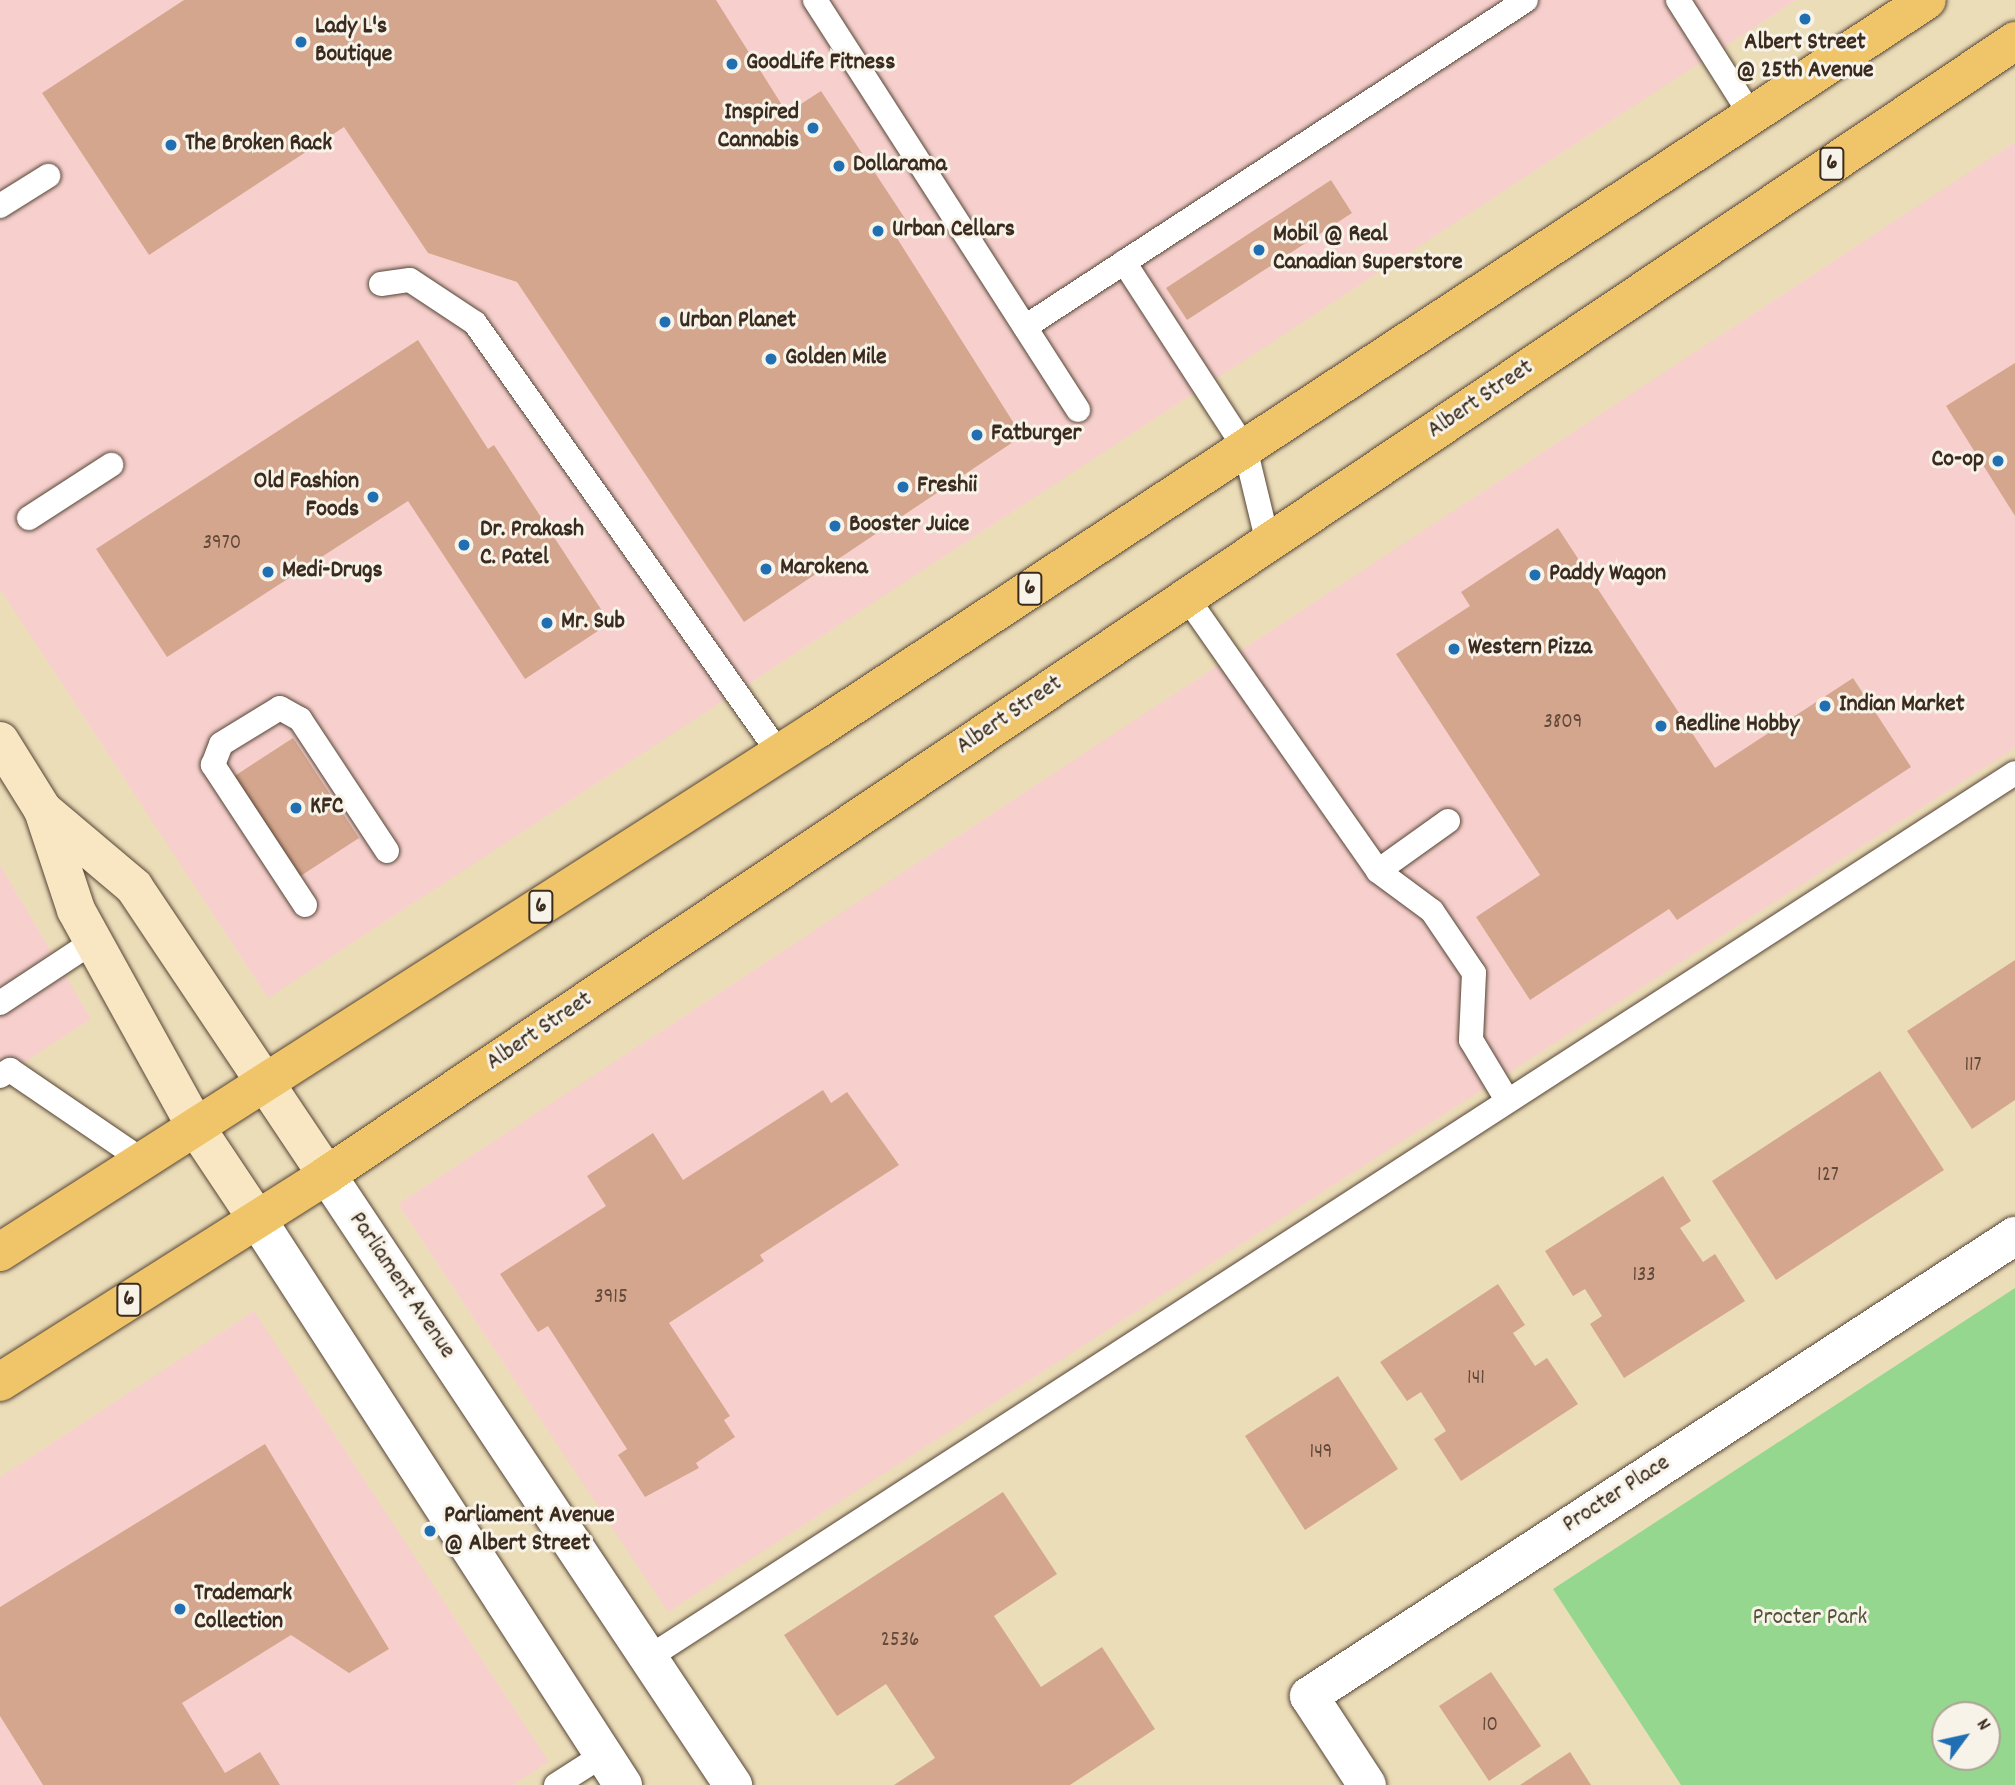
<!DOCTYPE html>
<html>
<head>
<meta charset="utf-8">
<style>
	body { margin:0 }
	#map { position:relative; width:2015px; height:1785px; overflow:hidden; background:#ecddb9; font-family:Dekko,sans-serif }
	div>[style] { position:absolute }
	.built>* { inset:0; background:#f7d0ce }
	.green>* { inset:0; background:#95d78f }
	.building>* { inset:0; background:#d5a68e }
	.roads { filter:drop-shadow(0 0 2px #564535) drop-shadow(0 0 2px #564535) }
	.service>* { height:24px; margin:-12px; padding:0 12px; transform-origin:12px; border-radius:12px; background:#fff }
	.minor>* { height:38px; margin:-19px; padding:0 19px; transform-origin:19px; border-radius:19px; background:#fff }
	.tertiary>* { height:38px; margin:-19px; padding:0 19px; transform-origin:19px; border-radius:19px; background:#fff }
	.secondary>* { height:38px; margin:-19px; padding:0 19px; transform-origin:19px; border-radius:19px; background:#f9e7c3 }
	.primary>* { height:38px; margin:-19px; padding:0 19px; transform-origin:19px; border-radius:19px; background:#f0c469 }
	.dots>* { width:19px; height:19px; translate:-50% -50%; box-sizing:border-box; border:4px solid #f7f3e8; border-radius:50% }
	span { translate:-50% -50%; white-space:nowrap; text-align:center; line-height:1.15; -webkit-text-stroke:6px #f7f3e8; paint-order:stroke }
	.number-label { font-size:21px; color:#62493a }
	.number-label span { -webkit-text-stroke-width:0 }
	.shield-label span { padding:2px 5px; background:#f7f3e8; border:2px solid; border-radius:5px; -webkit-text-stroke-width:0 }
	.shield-label { font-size:23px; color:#3b2a1e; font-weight:700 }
	.poi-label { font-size:24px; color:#3b2a1e; font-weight:700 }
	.left { translate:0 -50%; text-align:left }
	.right { translate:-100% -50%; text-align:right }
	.street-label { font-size:24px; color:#3b2a1e }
	.park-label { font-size:24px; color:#52553a }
	.north { position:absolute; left:1931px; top:1701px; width:70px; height:70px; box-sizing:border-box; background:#f7f3e8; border:2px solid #aca397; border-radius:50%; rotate:57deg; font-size:19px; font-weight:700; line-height:28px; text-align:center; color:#3b2a1e }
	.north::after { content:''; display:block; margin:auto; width:24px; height:32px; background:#1f6fb2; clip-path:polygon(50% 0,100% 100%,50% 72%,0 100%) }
</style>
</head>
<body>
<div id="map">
	<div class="built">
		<i style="clip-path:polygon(0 0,1796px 0,268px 998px,0 589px)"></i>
		<i style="clip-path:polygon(2015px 142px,2015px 748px,668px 1612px,398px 1204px)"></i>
		<i style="clip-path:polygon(0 865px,91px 1019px,0 1078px)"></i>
		<i style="clip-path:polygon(254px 1311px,549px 1762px,513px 1785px,0 1785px,0 1477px)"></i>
	</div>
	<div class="green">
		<i style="clip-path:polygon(evenodd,2015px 1288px,2015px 1785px,1681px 1785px,1553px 1589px,2015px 1288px,1945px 1715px,1987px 1715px,1987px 1757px,1945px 1757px,1945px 1715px)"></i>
	</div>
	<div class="building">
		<i style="clip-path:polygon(184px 0,716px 0,787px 113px,821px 91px,910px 226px,895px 235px,1022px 436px,744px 622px,517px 282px,428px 253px,344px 127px,149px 255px,42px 93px)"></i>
		<i style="clip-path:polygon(1331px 180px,1352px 213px,1187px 320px,1166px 288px)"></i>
		<i style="clip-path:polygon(418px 340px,488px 449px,494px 445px,610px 623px,525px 679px,408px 501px,167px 657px,96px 549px)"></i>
		<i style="clip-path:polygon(2015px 363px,2015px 516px,1946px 406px)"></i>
		<i style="clip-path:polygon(1558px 528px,1715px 768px,1853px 678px,1911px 767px,1677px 920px,1669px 909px,1530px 1000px,1476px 917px,1540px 875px,1396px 654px,1470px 606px,1461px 592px)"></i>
		<i style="clip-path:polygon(293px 738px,359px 838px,299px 877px,233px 777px)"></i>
		<i style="clip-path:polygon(2015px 960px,2015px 1100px,1972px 1129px,1907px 1031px)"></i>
		<i style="clip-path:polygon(1880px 1071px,1944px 1170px,1776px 1280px,1712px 1181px)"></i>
		<i style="clip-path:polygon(823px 1090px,831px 1103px,847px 1092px,899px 1165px,760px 1255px,764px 1261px,669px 1323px,730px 1416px,724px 1420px,735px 1437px,696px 1463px,699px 1468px,645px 1497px,618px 1455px,627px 1449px,548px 1326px,538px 1332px,500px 1274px,606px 1206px,587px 1176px,653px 1133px,683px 1180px)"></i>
		<i style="clip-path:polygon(1663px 1176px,1691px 1221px,1680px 1228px,1703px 1262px,1715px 1254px,1745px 1301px,1624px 1378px,1590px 1324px,1602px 1316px,1585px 1289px,1573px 1296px,1545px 1251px)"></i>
		<i style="clip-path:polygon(1498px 1284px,1525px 1325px,1513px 1333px,1535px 1366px,1547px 1358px,1578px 1404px,1461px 1481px,1434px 1439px,1446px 1431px,1421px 1392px,1407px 1401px,1380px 1362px)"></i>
		<i style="clip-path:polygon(1338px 1376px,1398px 1469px,1305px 1530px,1245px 1436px)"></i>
		<i style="clip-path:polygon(265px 1444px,389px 1649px,349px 1673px,291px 1635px,182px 1703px,225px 1773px,260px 1752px,280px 1785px,43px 1785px,0 1716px,0 1607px)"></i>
		<i style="clip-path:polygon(1003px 1492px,1057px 1574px,994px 1616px,1041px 1687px,1102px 1647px,1155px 1729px,1070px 1785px,894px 1785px,935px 1758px,886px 1684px,837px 1716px,784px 1635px)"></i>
		<i style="clip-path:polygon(1491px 1672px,1541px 1746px,1489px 1781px,1439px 1706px)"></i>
		<i style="clip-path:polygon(1570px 1752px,1591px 1785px,1520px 1785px)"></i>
	</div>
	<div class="roads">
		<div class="service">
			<i style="left:815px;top:0;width:487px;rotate:57.3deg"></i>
			<i style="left:1678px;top:0;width:136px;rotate:57.6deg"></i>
			<i style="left:0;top:206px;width:57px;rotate:-32deg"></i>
			<i style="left:1124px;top:262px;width:222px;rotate:57deg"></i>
			<i style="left:1245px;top:448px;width:98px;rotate:76.4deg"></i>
			<i style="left:381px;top:284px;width:29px;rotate:-8deg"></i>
			<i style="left:410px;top:280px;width:78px;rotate:33.5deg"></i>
			<i style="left:475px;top:323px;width:527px;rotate:54.74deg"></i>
			<i style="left:1025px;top:327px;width:598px;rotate:-33.13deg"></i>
			<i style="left:29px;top:518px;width:98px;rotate:-32.9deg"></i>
			<i style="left:1187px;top:598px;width:333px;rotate:55deg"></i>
			<i style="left:1378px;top:871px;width:67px;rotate:36.5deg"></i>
			<i style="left:1432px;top:911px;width:75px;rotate:55.9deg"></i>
			<i style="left:1474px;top:973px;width:67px;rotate:92.6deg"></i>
			<i style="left:1471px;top:1040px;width:70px;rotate:59deg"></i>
			<i style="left:1378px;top:871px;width:86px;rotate:-35.5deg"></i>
			<i style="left:305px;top:905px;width:168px;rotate:-123.3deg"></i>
			<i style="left:213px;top:765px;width:22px;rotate:-69deg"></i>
			<i style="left:221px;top:744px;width:69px;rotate:-31.4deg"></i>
			<i style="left:280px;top:708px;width:23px;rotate:29deg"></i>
			<i style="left:300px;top:719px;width:158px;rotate:56.6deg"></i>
			<i style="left:0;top:1003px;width:113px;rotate:-33.4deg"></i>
			<i style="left:0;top:1076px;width:12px;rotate:-31deg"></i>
			<i style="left:10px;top:1070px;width:160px;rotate:34.3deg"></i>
			<i style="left:648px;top:1658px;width:1628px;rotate:-32.92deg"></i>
			<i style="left:556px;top:1785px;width:56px;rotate:-32.6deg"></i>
		</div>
		<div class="minor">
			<i style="left:1367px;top:1785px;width:106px;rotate:-123.1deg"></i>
			<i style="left:1309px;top:1696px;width:843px;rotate:-33.09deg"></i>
		</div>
		<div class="tertiary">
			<i style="left:327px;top:1175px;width:733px;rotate:56.35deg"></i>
			<i style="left:257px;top:1219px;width:674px;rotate:57.11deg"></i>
		</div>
		<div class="secondary">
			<i style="left:0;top:741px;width:81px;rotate:58.1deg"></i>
			<i style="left:43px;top:810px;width:105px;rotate:71.7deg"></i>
			<i style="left:76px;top:910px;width:247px;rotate:61.1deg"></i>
			<i style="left:195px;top:1126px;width:112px;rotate:56.3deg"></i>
			<i style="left:43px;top:810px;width:119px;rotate:40.2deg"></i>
			<i style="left:134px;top:887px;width:347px;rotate:56.2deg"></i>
		</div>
		<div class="primary">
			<i style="left:0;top:1252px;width:969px;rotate:-32.61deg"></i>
			<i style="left:816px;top:730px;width:1329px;rotate:-33.31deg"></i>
			<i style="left:0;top:1382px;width:387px;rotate:-32.3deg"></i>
			<i style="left:327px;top:1175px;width:2034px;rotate:-33.89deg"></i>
		</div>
	</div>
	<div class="dots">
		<i style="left:1805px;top:19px;background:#1f6fb2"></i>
		<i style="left:301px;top:42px;background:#1f6fb2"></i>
		<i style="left:732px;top:64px;background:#1f6fb2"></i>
		<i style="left:813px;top:128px;background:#1f6fb2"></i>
		<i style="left:171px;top:145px;background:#1f6fb2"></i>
		<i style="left:839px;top:166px;background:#1f6fb2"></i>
		<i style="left:878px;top:231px;background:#1f6fb2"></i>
		<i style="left:1259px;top:250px;background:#1f6fb2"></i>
		<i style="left:665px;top:322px;background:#1f6fb2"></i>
		<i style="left:771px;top:359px;background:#1f6fb2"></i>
		<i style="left:977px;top:435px;background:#1f6fb2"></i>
		<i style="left:1998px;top:461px;background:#1f6fb2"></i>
		<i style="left:903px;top:487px;background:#1f6fb2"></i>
		<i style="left:373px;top:497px;background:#1f6fb2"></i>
		<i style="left:835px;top:526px;background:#1f6fb2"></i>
		<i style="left:464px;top:545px;background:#1f6fb2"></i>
		<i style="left:766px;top:569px;background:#1f6fb2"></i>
		<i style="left:268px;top:572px;background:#1f6fb2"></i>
		<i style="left:1535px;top:575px;background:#1f6fb2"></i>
		<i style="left:547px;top:623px;background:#1f6fb2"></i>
		<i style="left:1454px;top:649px;background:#1f6fb2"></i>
		<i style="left:1825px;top:706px;background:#1f6fb2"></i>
		<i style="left:1661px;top:726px;background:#1f6fb2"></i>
		<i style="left:296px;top:808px;background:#1f6fb2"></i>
		<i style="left:430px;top:1531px;background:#1f6fb2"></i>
		<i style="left:180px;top:1609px;background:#1f6fb2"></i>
	</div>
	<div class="number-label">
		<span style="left:222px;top:544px">3970</span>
		<span style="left:1563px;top:723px">3809</span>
		<span style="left:1973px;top:1066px">117</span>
		<span style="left:1828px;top:1176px">127</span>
		<span style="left:1644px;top:1276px">133</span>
		<span style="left:611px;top:1298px">3915</span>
		<span style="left:1476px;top:1379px">141</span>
		<span style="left:1321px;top:1453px">149</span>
		<span style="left:900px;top:1641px">2536</span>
		<span style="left:1490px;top:1726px">10</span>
	</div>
	<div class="shield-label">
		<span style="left:1832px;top:164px">6</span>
		<span style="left:1030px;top:589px">6</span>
		<span style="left:541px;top:907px">6</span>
		<span style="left:129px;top:1300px">6</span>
	</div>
	<div class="poi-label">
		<span class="left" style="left:315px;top:42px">Lady L's<br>Boutique</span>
		<span style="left:1805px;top:58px">Albert Street<br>@ 25th Avenue</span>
		<span class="left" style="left:746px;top:64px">GoodLife Fitness</span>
		<span class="right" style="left:799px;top:128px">Inspired<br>Cannabis</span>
		<span class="left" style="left:185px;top:145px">The Broken Rack</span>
		<span class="left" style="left:853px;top:166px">Dollarama</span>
		<span class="left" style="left:892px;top:231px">Urban Cellars</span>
		<span class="left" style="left:1273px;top:250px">Mobil @ Real<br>Canadian Superstore</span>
		<span class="left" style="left:679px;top:322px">Urban Planet</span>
		<span class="left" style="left:785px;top:359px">Golden Mile</span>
		<span class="left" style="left:991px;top:435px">Fatburger</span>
		<span class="right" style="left:1984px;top:461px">Co-op</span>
		<span class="right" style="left:359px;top:497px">Old Fashion<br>Foods</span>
		<span class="left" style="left:917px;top:487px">Freshii</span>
		<span class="left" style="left:849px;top:526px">Booster Juice</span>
		<span class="left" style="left:480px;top:545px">Dr. Prakash<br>C. Patel</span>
		<span class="left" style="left:780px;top:569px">Marokena</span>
		<span class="left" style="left:282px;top:572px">Medi-Drugs</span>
		<span class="left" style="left:1549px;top:575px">Paddy Wagon</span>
		<span class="left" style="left:561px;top:623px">Mr. Sub</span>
		<span class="left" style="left:1468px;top:649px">Western Pizza</span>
		<span class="left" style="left:1839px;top:706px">Indian Market</span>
		<span class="left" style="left:1675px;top:726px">Redline Hobby</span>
		<span class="left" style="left:310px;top:808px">KFC</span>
		<span class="left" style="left:444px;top:1531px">Parliament Avenue<br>@ Albert Street</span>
		<span class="left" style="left:194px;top:1609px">Trademark<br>Collection</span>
	</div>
	<div class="street-label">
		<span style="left:1481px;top:400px;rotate:-34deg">Albert Street</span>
		<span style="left:1010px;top:716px;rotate:-34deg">Albert Street</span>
		<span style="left:540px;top:1032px;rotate:-34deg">Albert Street</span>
		<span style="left:401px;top:1286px;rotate:56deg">Parliament Avenue</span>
		<span style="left:1617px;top:1495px;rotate:-33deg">Procter Place</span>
	</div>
	<div class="park-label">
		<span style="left:1810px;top:1619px">Procter Park</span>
	</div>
	<div class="north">N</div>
</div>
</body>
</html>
